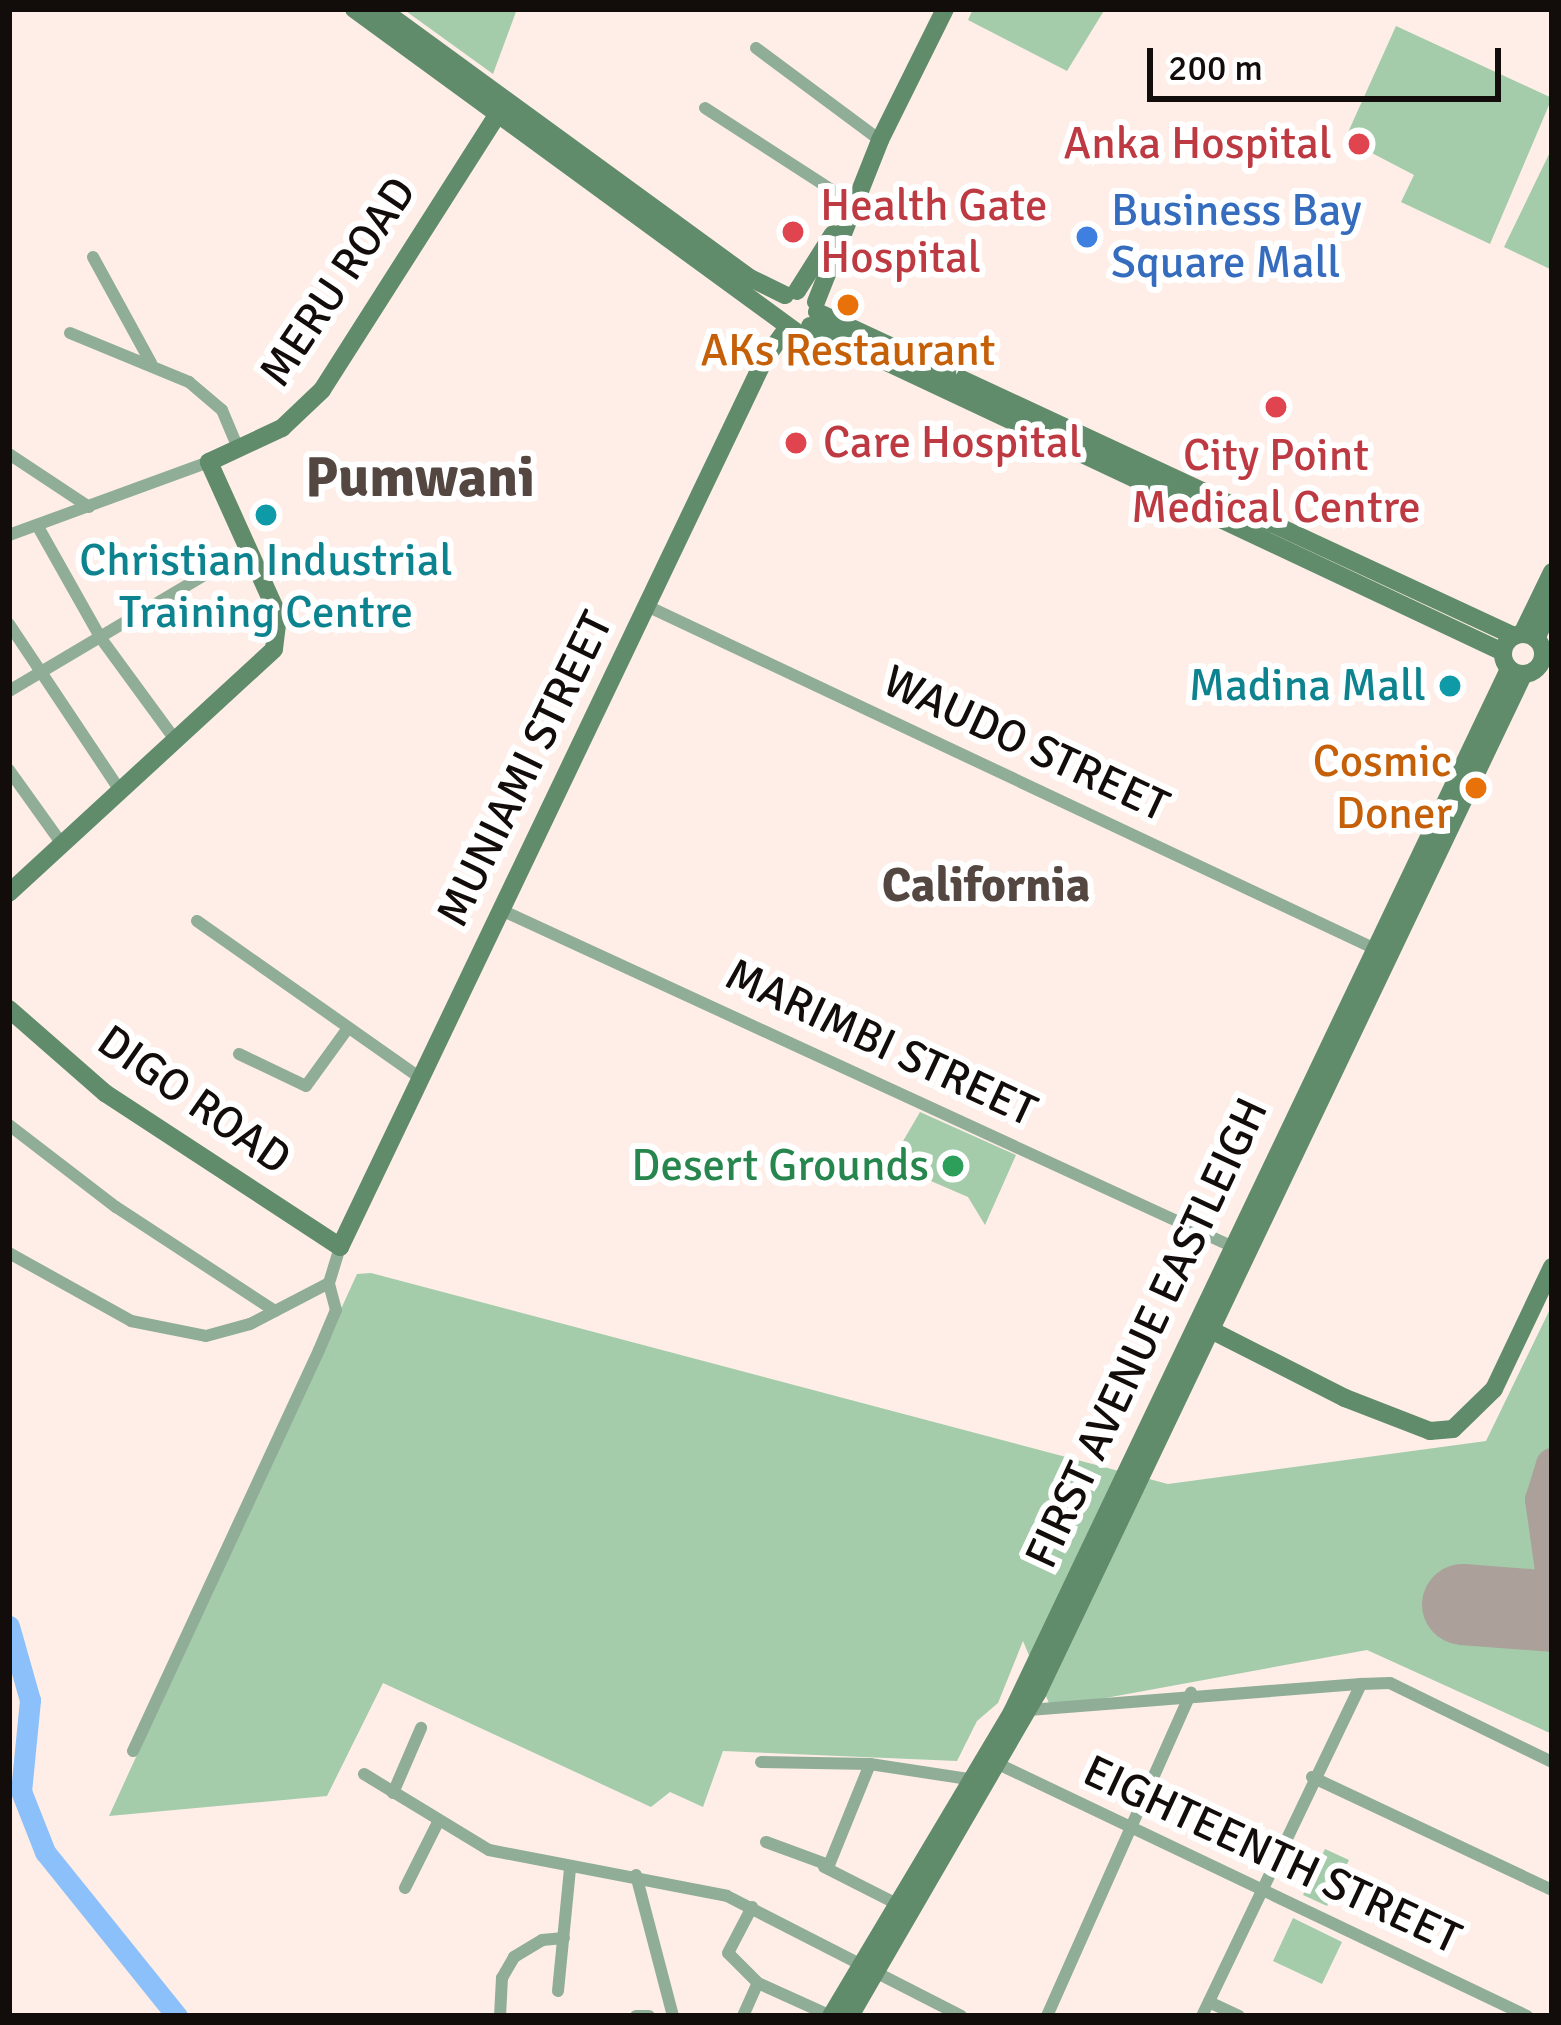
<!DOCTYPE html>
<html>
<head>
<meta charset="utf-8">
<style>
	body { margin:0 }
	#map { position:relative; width:1561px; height:2025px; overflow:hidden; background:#feeee7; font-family:Signika,sans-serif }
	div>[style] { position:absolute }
	.green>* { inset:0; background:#a4ccab }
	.river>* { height:21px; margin:-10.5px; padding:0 10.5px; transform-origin:10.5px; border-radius:10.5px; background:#8cc0fb }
	.taxiway>* { height:33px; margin:-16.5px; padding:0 16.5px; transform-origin:16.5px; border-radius:16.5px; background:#aca09a }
	.runway>* { height:81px; margin:-40.5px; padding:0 40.5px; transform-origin:40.5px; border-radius:40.5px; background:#aca09a }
	.street>* { height:12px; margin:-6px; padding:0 6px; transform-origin:6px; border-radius:6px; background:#90ad97 }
	.secondary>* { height:18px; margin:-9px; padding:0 9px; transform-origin:9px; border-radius:9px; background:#608c6b }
	.secondary>.ring { margin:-9px; padding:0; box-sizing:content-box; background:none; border:18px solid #608c6b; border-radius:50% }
	.dots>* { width:33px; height:33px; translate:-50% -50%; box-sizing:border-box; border:6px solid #fff; border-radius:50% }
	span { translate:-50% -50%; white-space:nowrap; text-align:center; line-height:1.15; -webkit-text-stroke:12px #fff; paint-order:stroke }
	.health-label { font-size:45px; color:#be3a42 }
	.right { translate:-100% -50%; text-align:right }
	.left { translate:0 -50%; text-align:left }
	.shop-label { font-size:45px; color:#366cbe }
	.street-label { font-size:45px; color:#120d0b }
	.food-label { font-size:45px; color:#c56008 }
	.culture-label { font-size:45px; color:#0d838f }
	.leisure-label { font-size:45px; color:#27864d }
	.neighbourhood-label { font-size:48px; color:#544741; font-weight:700 }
	.district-label { font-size:57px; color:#544741; font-weight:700 }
	.frame { position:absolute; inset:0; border:12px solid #120d0b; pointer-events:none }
	.scale { position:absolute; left:1147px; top:48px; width:354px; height:54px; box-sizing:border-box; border:6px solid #120d0b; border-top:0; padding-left:15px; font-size:36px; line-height:42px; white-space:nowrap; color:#120d0b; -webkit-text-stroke:9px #fff; paint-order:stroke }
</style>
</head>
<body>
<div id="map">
	<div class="green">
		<i style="clip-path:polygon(403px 9px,517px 9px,493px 74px)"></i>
		<i style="clip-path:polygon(973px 9px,1105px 9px,1067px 71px,968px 20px)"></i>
		<i style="clip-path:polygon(1396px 26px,1552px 98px,1490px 244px,1401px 202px,1414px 175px,1345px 139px)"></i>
		<i style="clip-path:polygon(1552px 148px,1552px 270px,1504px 247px)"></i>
		<i style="clip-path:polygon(920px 1112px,1016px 1155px,985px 1225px,968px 1197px,910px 1172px,904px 1184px,892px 1160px)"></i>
		<i style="clip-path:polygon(371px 1273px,1168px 1484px,1486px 1441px,1552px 1305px,1552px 1734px,1367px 1650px,1051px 1708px,1023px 1641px,998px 1703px,977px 1721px,957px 1761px,723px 1751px,703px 1807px,670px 1792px,651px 1807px,383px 1683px,327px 1796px,109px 1816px,357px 1274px)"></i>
		<i style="clip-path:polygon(1325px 1849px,1349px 1860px,1327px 1906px,1303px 1895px)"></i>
		<i style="clip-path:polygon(1293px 1918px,1342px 1942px,1322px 1984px,1273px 1961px)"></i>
	</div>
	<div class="river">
		<i style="left:9px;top:1626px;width:77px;rotate:74.2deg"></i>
		<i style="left:30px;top:1700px;width:91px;rotate:95.6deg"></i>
		<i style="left:21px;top:1791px;width:66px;rotate:68.5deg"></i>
		<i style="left:45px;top:1852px;width:211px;rotate:51.2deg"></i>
	</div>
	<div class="taxiway">
		<i style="left:1552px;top:1464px;width:37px;rotate:107deg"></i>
		<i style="left:1541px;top:1499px;width:79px;rotate:82deg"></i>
	</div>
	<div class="runway">
		<i style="left:1462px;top:1604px;width:90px;rotate:4.4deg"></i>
	</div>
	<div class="street">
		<i style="left:756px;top:48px;width:154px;rotate:36.6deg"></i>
		<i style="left:705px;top:108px;width:175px;rotate:32.9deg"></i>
		<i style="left:93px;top:257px;width:121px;rotate:61.3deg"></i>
		<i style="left:70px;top:333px;width:129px;rotate:22.4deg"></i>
		<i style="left:189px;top:382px;width:43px;rotate:40.3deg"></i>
		<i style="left:222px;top:410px;width:41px;rotate:67.2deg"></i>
		<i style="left:9px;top:454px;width:96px;rotate:33.5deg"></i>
		<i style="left:37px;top:525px;width:129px;rotate:60.6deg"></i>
		<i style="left:100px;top:637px;width:129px;rotate:53.8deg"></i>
		<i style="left:9px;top:535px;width:213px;rotate:-20.1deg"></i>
		<i style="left:647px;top:606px;width:803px;rotate:25.22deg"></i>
		<i style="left:9px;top:624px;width:202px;rotate:56.3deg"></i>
		<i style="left:9px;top:691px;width:278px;rotate:-30.7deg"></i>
		<i style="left:9px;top:770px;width:91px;rotate:54.4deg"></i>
		<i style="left:501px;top:910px;width:801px;rotate:24.71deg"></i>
		<i style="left:197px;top:921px;width:271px;rotate:35.1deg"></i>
		<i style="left:239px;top:1054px;width:74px;rotate:25.5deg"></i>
		<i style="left:306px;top:1086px;width:72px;rotate:-54.1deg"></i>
		<i style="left:9px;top:1125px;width:135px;rotate:37.5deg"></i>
		<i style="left:116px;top:1207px;width:190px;rotate:33.2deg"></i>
		<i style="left:9px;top:1253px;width:140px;rotate:29.1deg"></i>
		<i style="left:131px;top:1321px;width:76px;rotate:11.3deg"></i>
		<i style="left:206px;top:1336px;width:46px;rotate:-15.3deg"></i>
		<i style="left:250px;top:1324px;width:89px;rotate:-27.4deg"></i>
		<i style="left:329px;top:1283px;width:38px;rotate:-73deg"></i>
		<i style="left:1029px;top:1710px;width:333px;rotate:-4.5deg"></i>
		<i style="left:133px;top:1751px;width:442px;rotate:-65.1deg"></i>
		<i style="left:319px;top:1350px;width:43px;rotate:-67deg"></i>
		<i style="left:336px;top:1310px;width:28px;rotate:-105deg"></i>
		<i style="left:992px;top:1761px;width:593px;rotate:25.48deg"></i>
		<i style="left:761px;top:1762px;width:109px;rotate:1.1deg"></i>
		<i style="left:364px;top:1774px;width:146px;rotate:31.3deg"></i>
		<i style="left:489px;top:1850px;width:242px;rotate:10.9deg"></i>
		<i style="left:727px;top:1896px;width:263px;rotate:27.1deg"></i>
		<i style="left:1312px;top:1777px;width:265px;rotate:25.2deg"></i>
		<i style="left:393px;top:1793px;width:71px;rotate:-66.7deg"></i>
		<i style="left:766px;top:1842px;width:67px;rotate:20.1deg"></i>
		<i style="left:829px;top:1865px;width:109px;rotate:-67.9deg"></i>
		<i style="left:870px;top:1764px;width:106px;rotate:8.7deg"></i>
		<i style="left:824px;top:1867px;width:84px;rotate:26.9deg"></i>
		<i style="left:636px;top:1875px;width:146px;rotate:75.3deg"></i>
		<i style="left:405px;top:1888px;width:72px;rotate:-63.4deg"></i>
		<i style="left:758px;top:1983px;width:80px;rotate:24.3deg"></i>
		<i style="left:558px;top:1991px;width:124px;rotate:-84.4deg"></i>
		<i style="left:1209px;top:2002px;width:33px;rotate:25deg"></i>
		<i style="left:500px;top:2016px;width:38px;rotate:-87deg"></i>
		<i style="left:502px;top:1978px;width:24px;rotate:-60deg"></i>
		<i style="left:514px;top:1957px;width:33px;rotate:-31deg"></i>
		<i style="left:542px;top:1940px;width:22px;rotate:-5deg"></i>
		<i style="left:636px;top:2016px;width:13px"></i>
		<i style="left:743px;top:2016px;width:36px;rotate:-66deg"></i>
		<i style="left:758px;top:1983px;width:42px;rotate:-135deg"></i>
		<i style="left:728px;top:1953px;width:52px;rotate:-62.4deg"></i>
		<i style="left:1047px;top:2016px;width:354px;rotate:-66deg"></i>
		<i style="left:1202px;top:2016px;width:368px;rotate:-64.4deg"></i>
		<i style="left:1361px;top:1684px;width:29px;rotate:-2deg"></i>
		<i style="left:1390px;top:1683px;width:180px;rotate:26deg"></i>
	</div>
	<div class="secondary">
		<i style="left:354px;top:9px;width:546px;rotate:36.14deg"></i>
		<i style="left:381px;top:9px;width:457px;rotate:36.1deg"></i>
		<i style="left:750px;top:278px;width:39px;rotate:26deg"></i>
		<i style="left:797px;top:291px;width:67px;rotate:-57.7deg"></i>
		<i style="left:816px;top:302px;width:174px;rotate:-68.4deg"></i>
		<i style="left:880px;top:140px;width:146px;rotate:-63.6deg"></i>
		<i style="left:817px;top:312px;width:769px;rotate:24.93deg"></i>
		<i style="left:810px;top:326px;width:766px;rotate:25.19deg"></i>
		<i class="ring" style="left:1503px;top:634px;width:22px;height:22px"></i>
		<i style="left:1522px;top:634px;width:69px;rotate:-64.2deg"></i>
		<i style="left:1536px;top:639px;width:38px;rotate:-65deg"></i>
		<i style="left:9px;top:893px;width:360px;rotate:-42.6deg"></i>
		<i style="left:274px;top:649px;width:34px;rotate:-83deg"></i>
		<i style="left:278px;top:615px;width:168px;rotate:-114.3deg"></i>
		<i style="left:209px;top:462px;width:81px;rotate:-25deg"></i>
		<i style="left:282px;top:428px;width:55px;rotate:-43.5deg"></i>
		<i style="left:322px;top:390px;width:330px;rotate:-57.5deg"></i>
		<i style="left:9px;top:1009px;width:128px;rotate:41.2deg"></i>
		<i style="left:105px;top:1093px;width:281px;rotate:33.2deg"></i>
		<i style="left:340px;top:1247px;width:983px;rotate:-64.45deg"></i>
		<i style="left:764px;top:360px;width:39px;rotate:-54deg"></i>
		<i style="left:1207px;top:1328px;width:155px;rotate:26.9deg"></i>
		<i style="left:1345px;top:1398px;width:91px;rotate:21.2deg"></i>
		<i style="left:1430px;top:1431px;width:23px;rotate:-5deg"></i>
		<i style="left:1453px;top:1429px;width:57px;rotate:-44.3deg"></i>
		<i style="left:1494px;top:1389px;width:135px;rotate:-64.6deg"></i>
		<i style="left:831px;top:2016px;width:354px;rotate:-59.2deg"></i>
		<i style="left:1012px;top:1712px;width:1155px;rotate:-64.52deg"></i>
		<i style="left:850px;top:2016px;width:372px;rotate:-59.9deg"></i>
		<i style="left:1037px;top:1694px;width:1129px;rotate:-64.5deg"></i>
	</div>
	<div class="dots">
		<i style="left:1359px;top:144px;background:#e0444e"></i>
		<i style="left:793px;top:232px;background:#e0444e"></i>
		<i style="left:1087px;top:237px;background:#3f7fe0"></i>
		<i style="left:848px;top:305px;background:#e8710a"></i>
		<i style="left:1276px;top:407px;background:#e0444e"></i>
		<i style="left:796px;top:443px;background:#e0444e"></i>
		<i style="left:266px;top:515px;background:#0f9aa8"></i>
		<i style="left:1450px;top:686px;background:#0f9aa8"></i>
		<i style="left:1476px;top:788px;background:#e8710a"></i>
		<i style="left:953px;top:1166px;background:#2e9e5b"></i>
	</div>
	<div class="health-label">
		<span class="right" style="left:1332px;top:144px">Anka Hospital</span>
		<span class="left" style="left:820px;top:232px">Health Gate<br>Hospital</span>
		<span class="left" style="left:823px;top:443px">Care Hospital</span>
		<span style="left:1276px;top:482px">City Point<br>Medical Centre</span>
	</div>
	<div class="shop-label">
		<span class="left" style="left:1111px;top:237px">Business Bay<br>Square Mall</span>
	</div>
	<div class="street-label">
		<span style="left:338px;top:282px;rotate:-56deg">MERU ROAD</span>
		<span style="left:1026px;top:744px;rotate:25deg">WAUDO STREET</span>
		<span style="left:525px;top:769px;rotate:-64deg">MUNIAMI STREET</span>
		<span style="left:881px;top:1043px;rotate:25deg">MARIMBI STREET</span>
		<span style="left:194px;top:1100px;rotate:35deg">DIGO ROAD</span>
		<span style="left:1147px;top:1333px;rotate:-65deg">FIRST AVENUE EASTLEIGH</span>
		<span style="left:1272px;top:1855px;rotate:25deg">EIGHTEENTH STREET</span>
	</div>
	<div class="food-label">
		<span style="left:848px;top:351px">AKs Restaurant</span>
		<span class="right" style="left:1452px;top:788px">Cosmic<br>Doner</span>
	</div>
	<div class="culture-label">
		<span style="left:266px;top:587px">Christian Industrial<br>Training Centre</span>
		<span class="right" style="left:1426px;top:686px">Madina Mall</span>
	</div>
	<div class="leisure-label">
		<span class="right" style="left:929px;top:1166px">Desert Grounds</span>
	</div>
	<div class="neighbourhood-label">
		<span style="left:986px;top:886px">California</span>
	</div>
	<div class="district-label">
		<span style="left:420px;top:478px">Pumwani</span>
	</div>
	<div class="frame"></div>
	<div class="scale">200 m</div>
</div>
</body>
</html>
